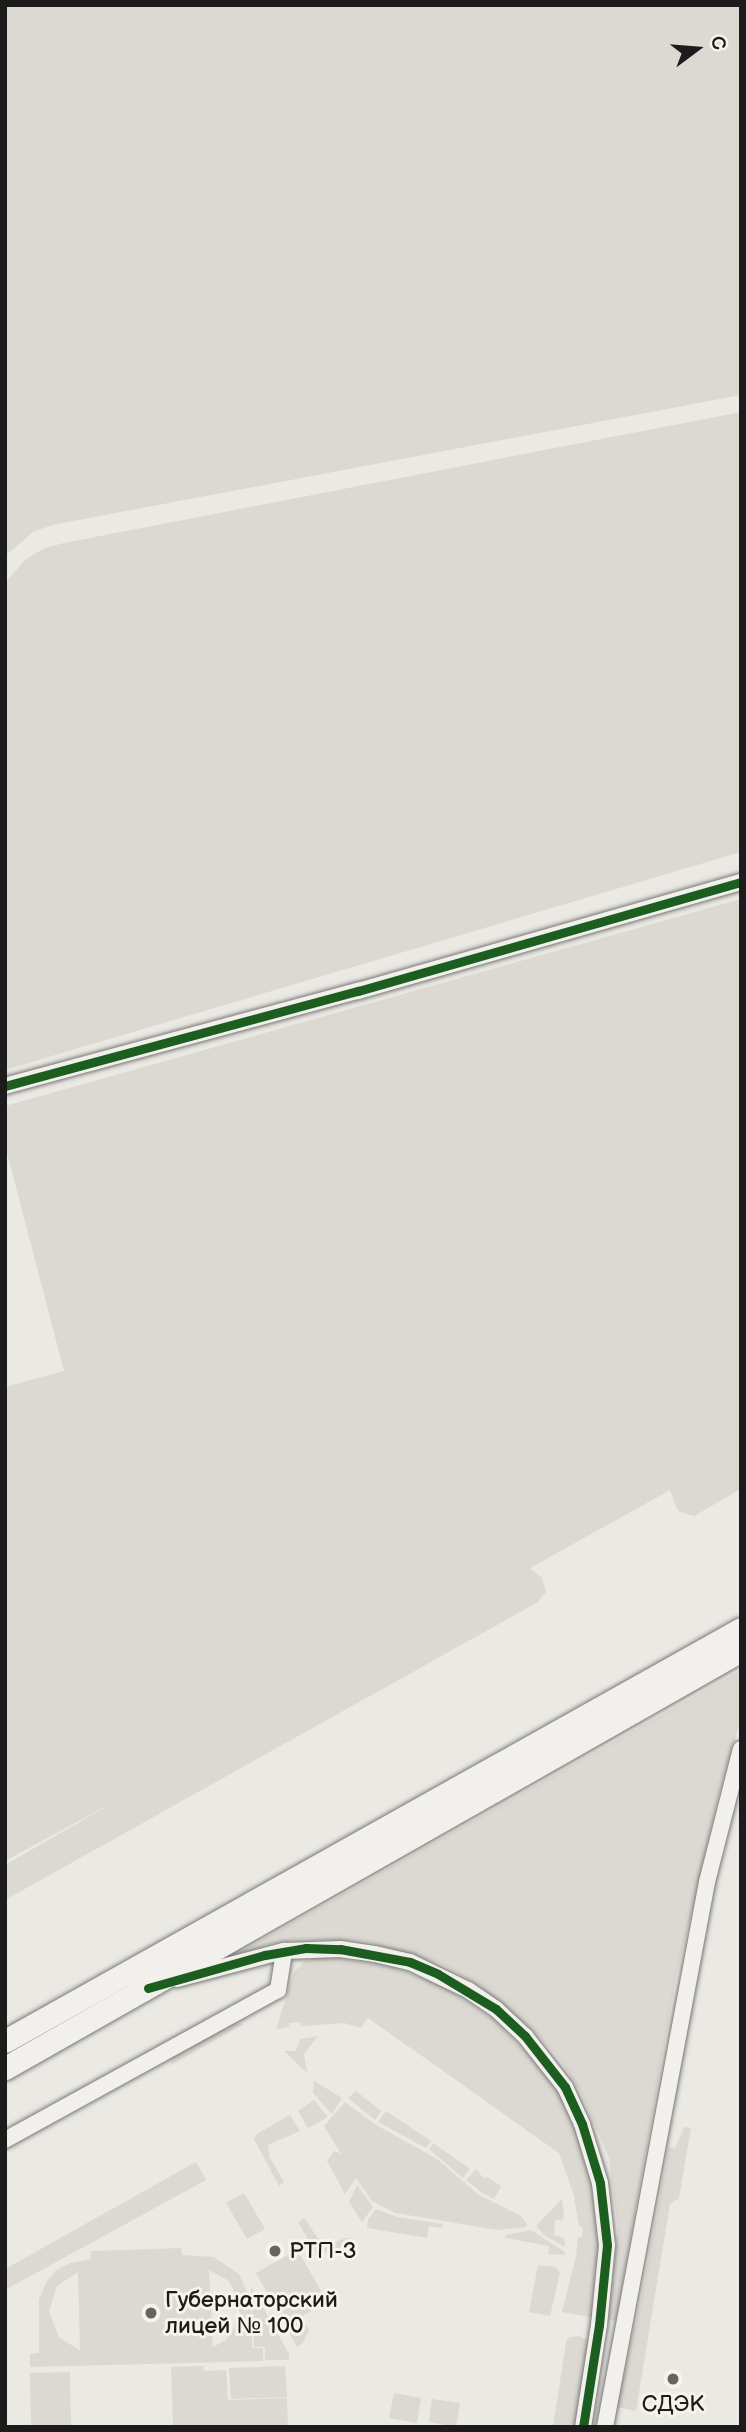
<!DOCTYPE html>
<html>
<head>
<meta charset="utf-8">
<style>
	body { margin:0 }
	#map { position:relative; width:746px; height:2432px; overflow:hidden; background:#eae9e4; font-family:"Balsamiq Sans",sans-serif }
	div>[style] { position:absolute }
	.green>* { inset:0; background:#dbd9d2 }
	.roads { filter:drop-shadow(0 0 2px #797876) drop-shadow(0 0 2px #797876) }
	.minor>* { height:16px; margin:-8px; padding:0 8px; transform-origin:8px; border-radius:8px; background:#f1f0ec }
	.highway>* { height:23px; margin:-11.5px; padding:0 11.5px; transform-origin:11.5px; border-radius:11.5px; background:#f1f0ec }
	.cycleway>* { height:9px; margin:-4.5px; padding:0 4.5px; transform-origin:4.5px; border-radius:4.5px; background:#1b5e20 }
	.dots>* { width:19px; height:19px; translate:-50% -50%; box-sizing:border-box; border:4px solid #f7f3e8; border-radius:50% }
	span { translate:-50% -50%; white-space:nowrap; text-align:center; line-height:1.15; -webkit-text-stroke:6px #f7f3e8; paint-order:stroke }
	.poi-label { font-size:23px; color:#1c1c1c }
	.left { translate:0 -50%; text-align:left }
	.frame { position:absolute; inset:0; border:7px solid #1c1c1c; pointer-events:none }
	.north { position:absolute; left:662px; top:14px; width:70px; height:70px; -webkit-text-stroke:5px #f7f3e8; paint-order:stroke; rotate:74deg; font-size:19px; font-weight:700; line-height:28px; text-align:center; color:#1c1c1c }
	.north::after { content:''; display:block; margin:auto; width:24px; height:32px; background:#1c1c1c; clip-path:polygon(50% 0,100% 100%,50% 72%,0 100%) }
</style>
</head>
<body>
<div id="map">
	<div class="green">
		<i style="clip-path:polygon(5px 5px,741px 5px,741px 395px,52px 525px,33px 532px,5px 556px)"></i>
		<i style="clip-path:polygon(741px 412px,741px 852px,5px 1070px,5px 583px,26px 559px,45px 548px,64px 543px)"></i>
		<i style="clip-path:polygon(741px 899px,741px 1489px,694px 1516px,678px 1511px,670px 1490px,530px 1568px,542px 1578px,546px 1592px,538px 1602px,5px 1900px,5px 1865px,121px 1798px,5px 1861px,5px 1387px,64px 1371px,5px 1145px,5px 1106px)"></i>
		<i style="clip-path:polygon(741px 1670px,741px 1719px,719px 1793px,676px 1978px,616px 2321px,607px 2319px,618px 2230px,609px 2158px,580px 2091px,560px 2060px,534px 2030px,475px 1983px,441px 1964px,366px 1941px,301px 1939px,274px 1943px,233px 1956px)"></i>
		<i style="clip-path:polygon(322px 1956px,394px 1967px,445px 1988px,495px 2021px,540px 2067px,562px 2098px,575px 2126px,587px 2156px,601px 2224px,594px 2314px,591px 2317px,562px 2312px,576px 2256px,578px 2237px,582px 2237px,583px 2227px,579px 2226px,574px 2196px,559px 2153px,368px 2018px,361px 2028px,344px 2023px,301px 2026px,300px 2022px,289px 2023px,290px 2027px,276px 2029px,294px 1972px,304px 1962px)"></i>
		<i style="clip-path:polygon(232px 2021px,244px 2024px,171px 2065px,173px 2055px)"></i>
		<i style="clip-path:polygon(318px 2036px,304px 2054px,307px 2073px,284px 2051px,296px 2051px,300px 2039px)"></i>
		<i style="clip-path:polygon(314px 2081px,342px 2098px,332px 2114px,313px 2093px)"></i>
		<i style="clip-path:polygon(356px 2091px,381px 2111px,375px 2120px,348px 2098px)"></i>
		<i style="clip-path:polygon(314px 2100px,328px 2117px,308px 2128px,298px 2111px)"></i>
		<i style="clip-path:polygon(345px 2102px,376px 2125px,437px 2159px,479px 2195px,521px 2216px,527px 2224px,526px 2227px,498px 2230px,395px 2213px,372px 2201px,356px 2178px,345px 2194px,327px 2161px,334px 2151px,341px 2154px,324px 2126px)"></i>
		<i style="clip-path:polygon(386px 2111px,431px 2141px,426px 2148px,378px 2122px)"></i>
		<i style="clip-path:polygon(290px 2115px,300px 2131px,268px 2145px,270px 2158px,284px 2182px,279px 2186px,254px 2139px,257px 2134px)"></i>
		<i style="clip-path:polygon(684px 2127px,691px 2128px,679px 2198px,670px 2204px,636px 2411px,617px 2407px,640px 2304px,669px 2147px,675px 2148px)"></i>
		<i style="clip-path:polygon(433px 2143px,470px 2169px,463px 2178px,429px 2149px)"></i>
		<i style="clip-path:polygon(196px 2162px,206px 2180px,5px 2290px,5px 2269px)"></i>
		<i style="clip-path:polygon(476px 2169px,484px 2179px,487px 2177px,501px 2186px,494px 2199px,482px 2193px,466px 2180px)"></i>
		<i style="clip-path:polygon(357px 2185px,373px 2207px,362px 2222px,349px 2202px)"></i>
		<i style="clip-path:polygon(244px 2193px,265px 2229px,247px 2239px,226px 2203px)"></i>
		<i style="clip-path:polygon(562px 2199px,564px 2216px,562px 2220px,555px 2220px,554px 2235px,564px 2238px,565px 2247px,544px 2235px,536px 2226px)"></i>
		<i style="clip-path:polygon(376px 2209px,397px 2217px,443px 2224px,442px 2228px,429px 2226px,427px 2238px,367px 2228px,368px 2220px)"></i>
		<i style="clip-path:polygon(304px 2218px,324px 2247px,345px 2238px,354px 2239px,349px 2245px,317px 2255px,298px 2222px)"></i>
		<i style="clip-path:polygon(531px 2230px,565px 2252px,564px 2255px,548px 2254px,549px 2246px,505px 2238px,506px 2235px)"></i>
		<i style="clip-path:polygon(evenodd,181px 2248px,182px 2255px,214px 2257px,239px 2274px,251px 2301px,252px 2348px,263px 2348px,263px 2361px,30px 2367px,30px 2354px,39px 2353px,39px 2299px,47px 2281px,57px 2270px,70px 2263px,91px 2259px,91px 2251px,181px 2248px,209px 2270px,229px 2281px,240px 2304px,234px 2329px,226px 2340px,213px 2347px,209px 2270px,181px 2248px,78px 2272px,80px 2349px,79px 2350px,59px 2337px,49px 2312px,57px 2286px,78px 2272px)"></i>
		<i style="clip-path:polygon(291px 2253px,301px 2256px,324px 2296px,314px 2309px,301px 2317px,309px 2330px,303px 2343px,297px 2347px,256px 2273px)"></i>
		<i style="clip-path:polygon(538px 2265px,555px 2267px,560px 2273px,550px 2316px,529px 2312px)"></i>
		<i style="clip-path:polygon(251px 2286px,289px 2354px,289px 2360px,265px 2360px,265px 2347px,254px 2347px)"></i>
		<i style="clip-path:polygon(569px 2337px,579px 2336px,589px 2341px,578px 2427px,553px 2427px,566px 2342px)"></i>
		<i style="clip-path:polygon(203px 2366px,204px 2371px,226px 2370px,228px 2400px,287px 2398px,288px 2427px,173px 2427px,171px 2367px)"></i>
		<i style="clip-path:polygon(285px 2366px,287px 2397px,231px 2399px,229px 2368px)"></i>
		<i style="clip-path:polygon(70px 2372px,71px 2425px,31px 2425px,30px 2373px)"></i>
		<i style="clip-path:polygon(394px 2393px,421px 2398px,417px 2423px,389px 2418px)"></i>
		<i style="clip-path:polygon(432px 2399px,460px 2403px,456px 2427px,429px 2422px)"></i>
	</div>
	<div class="roads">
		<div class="minor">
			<i style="left:5px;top:1086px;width:366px;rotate:-15.1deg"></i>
			<i style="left:358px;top:991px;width:398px;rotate:-15.9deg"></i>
			<i style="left:177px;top:1979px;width:111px;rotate:-14.7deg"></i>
			<i style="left:284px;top:1951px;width:56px;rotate:-2deg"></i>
			<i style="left:340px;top:1949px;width:35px;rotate:8deg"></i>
			<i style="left:375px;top:1954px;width:36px;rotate:13deg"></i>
			<i style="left:410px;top:1962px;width:64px;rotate:25.8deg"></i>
			<i style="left:468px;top:1990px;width:34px;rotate:34deg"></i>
			<i style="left:496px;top:2009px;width:40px;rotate:43deg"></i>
			<i style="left:525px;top:2036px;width:65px;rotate:51.9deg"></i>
			<i style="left:565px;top:2087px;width:41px;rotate:65.3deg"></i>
			<i style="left:582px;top:2124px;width:62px;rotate:73deg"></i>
			<i style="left:600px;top:2183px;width:62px;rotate:83.6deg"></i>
			<i style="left:607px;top:2245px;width:80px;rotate:95.7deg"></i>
			<i style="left:599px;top:2325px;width:103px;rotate:98.9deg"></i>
			<i style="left:5px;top:2140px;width:311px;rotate:-28.8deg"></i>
			<i style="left:278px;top:1990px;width:39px;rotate:-81deg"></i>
			<i style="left:605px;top:2427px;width:554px;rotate:-79.4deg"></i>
			<i style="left:707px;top:1882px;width:137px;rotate:-75.7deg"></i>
		</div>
		<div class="highway">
			<i style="left:5px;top:2041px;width:843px;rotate:-29.24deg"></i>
			<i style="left:5px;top:2068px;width:846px;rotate:-29.59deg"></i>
		</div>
	</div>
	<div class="cycleway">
		<i style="left:5px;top:1086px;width:366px;rotate:-15.1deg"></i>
		<i style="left:358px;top:991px;width:398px;rotate:-15.9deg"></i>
		<i style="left:148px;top:1988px;width:122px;rotate:-15.8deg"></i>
		<i style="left:265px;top:1955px;width:42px;rotate:-9.7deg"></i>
		<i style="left:306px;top:1948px;width:34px;rotate:2deg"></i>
		<i style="left:340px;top:1949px;width:71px;rotate:10.5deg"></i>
		<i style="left:410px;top:1962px;width:30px;rotate:23deg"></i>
		<i style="left:438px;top:1974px;width:68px;rotate:31.1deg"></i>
		<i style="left:496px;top:2009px;width:40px;rotate:43deg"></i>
		<i style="left:525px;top:2036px;width:65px;rotate:51.9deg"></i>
		<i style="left:565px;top:2087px;width:41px;rotate:65.3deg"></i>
		<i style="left:582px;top:2124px;width:62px;rotate:73deg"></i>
		<i style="left:600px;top:2183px;width:62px;rotate:83.6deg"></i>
		<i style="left:607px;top:2245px;width:80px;rotate:95.7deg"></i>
		<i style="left:599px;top:2325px;width:103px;rotate:98.9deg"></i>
	</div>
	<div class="dots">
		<i style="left:275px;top:2251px;background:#646462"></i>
		<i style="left:151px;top:2313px;background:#646462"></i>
		<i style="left:673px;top:2379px;background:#646462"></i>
	</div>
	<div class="poi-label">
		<span class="left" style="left:289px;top:2251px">РТП-3</span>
		<span class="left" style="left:165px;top:2313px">Губернаторский<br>лицей № 100</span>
		<span style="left:673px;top:2404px">СДЭК</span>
	</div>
	<div class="frame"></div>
	<div class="north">С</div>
</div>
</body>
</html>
